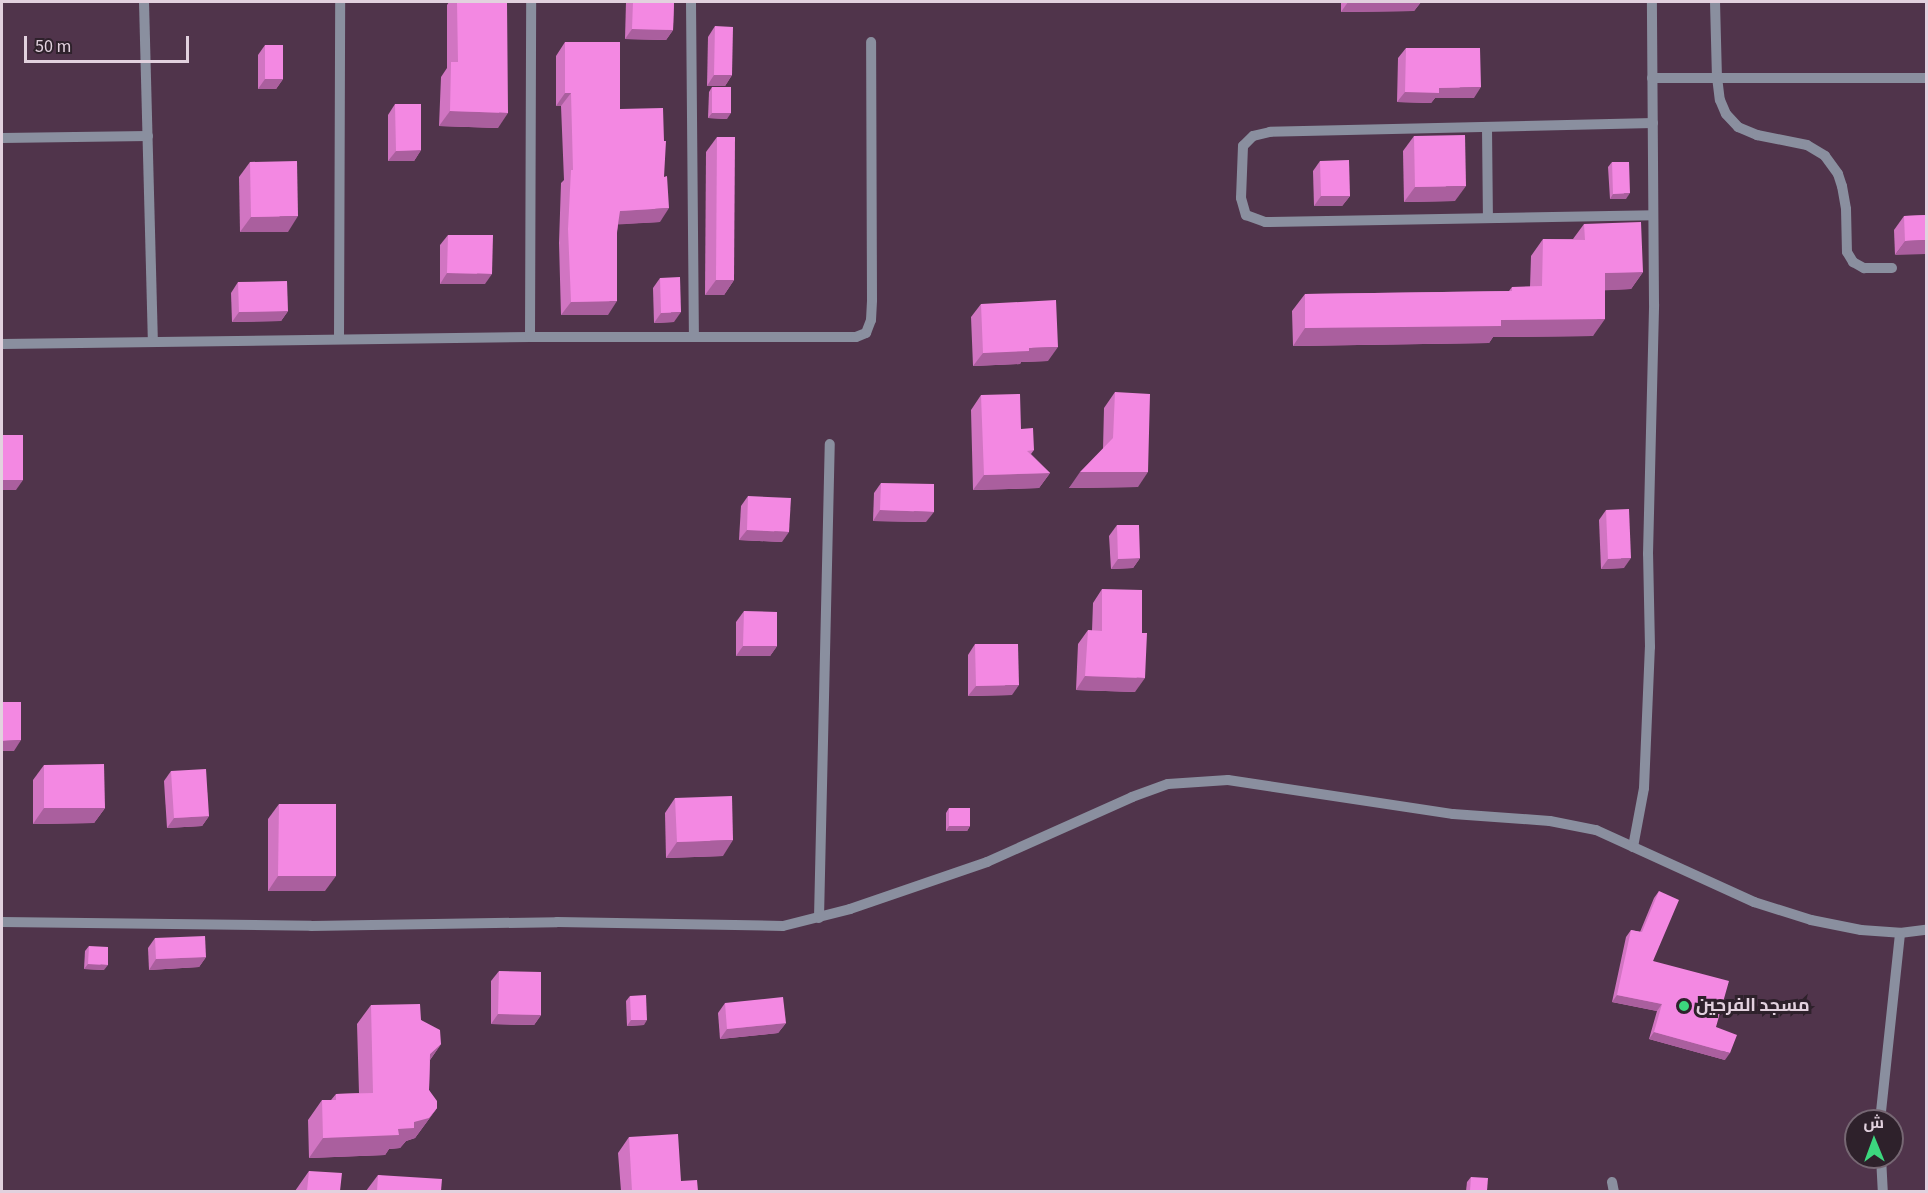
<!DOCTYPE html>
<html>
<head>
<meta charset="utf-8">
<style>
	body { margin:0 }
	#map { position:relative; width:1928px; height:1193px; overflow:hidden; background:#50344b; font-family:"Source Sans 3",Cairo,sans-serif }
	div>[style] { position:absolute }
	.minor>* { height:10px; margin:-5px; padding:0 5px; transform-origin:5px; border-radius:5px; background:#8a8f9f }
	.wall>* { inset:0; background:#d175c2 }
	.shaded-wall>* { inset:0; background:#aa5f9e }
	.building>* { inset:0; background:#f388e2 }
	.dots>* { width:16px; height:16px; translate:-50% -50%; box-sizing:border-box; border:3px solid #2e212b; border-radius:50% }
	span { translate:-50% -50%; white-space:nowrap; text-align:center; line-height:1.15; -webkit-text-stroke:6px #2e212b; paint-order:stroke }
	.poi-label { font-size:18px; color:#e2d1de; font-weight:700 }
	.left { translate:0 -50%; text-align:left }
	.frame { position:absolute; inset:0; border:3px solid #e2d1de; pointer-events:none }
	.north { position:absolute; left:1844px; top:1109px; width:60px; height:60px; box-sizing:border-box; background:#2e212b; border:2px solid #766773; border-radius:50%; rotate:359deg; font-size:16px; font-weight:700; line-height:24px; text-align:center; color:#e2d1de }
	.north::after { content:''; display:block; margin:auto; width:21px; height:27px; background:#3cd77e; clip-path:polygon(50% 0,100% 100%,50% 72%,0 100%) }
	.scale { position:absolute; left:24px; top:36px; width:165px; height:27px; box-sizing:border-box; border:3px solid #e2d1de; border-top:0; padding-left:8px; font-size:18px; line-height:21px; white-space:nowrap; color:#e2d1de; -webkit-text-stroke:4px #2e212b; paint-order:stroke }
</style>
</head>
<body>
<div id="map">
	<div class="minor">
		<i style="left:144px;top:2px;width:340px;rotate:88.5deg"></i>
		<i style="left:691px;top:2px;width:335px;rotate:89.5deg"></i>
		<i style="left:1715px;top:2px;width:75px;rotate:88.5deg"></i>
		<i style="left:1717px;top:77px;width:23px;rotate:83deg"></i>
		<i style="left:1720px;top:100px;width:15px;rotate:67deg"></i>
		<i style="left:1726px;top:114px;width:18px;rotate:47deg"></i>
		<i style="left:1738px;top:127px;width:21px;rotate:23deg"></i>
		<i style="left:1757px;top:135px;width:51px;rotate:11.3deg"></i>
		<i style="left:1807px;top:145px;width:21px;rotate:31deg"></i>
		<i style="left:1825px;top:156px;width:22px;rotate:54deg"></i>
		<i style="left:1838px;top:174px;width:13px;rotate:72deg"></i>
		<i style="left:1842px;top:186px;width:23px;rotate:80deg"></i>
		<i style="left:1846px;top:209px;width:43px;rotate:88.7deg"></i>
		<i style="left:1847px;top:252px;width:12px;rotate:59deg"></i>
		<i style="left:1853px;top:262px;width:13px;rotate:29deg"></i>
		<i style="left:1864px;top:268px;width:28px"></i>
		<i style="left:1652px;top:78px;width:274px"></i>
		<i style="left:1653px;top:123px;width:383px;rotate:178.7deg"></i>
		<i style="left:1270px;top:132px;width:17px;rotate:167deg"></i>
		<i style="left:1253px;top:136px;width:14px;rotate:135deg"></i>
		<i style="left:1243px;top:146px;width:52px;rotate:92.2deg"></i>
		<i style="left:1241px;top:198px;width:18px;rotate:74deg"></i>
		<i style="left:1246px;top:215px;width:20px;rotate:20deg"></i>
		<i style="left:1265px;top:222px;width:388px;rotate:-1deg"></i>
		<i style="left:1487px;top:128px;width:90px;rotate:89.4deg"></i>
		<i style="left:2px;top:138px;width:146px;rotate:-0.8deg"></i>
		<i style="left:530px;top:337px;width:335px;rotate:-89.8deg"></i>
		<i style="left:339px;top:339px;width:337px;rotate:-89.8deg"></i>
		<i style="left:2px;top:344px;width:528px;rotate:-0.76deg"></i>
		<i style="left:530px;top:337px;width:326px"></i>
		<i style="left:856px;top:337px;width:11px;rotate:-22deg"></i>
		<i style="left:866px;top:333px;width:14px;rotate:-69deg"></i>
		<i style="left:871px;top:320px;width:20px;rotate:-87deg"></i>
		<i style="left:872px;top:300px;width:258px;rotate:-90.2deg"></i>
		<i style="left:1633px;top:847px;width:60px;rotate:-79.4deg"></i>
		<i style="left:1644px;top:788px;width:141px;rotate:-87.6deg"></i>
		<i style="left:1650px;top:647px;width:93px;rotate:-91.2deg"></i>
		<i style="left:1648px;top:554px;width:250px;rotate:-88.6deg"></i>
		<i style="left:1654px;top:304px;width:302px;rotate:-90.4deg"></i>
		<i style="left:819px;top:918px;width:474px;rotate:-88.7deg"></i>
		<i style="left:2px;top:922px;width:309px;rotate:0.7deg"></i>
		<i style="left:311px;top:926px;width:246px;rotate:-0.9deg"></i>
		<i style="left:557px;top:922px;width:226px;rotate:1deg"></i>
		<i style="left:783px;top:926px;width:69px;rotate:-14.2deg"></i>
		<i style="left:850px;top:909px;width:145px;rotate:-18.9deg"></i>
		<i style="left:987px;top:862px;width:159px;rotate:-24.1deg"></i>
		<i style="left:1132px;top:797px;width:38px;rotate:-20deg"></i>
		<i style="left:1168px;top:784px;width:60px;rotate:-3.8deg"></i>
		<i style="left:1228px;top:780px;width:228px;rotate:8.6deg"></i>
		<i style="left:1453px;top:814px;width:97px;rotate:4.1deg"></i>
		<i style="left:1550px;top:821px;width:47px;rotate:11.1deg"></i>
		<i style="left:1596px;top:830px;width:174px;rotate:24.5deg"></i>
		<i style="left:1754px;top:902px;width:60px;rotate:17.5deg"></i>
		<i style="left:1811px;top:920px;width:51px;rotate:11.3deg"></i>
		<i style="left:1861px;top:930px;width:39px;rotate:4deg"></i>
		<i style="left:1900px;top:933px;width:26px;rotate:-7deg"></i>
		<i style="left:1880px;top:1121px;width:189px;rotate:-83.9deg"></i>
		<i style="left:1881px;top:1157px;width:35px;rotate:87deg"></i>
		<i style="left:1612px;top:1182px;width:10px;rotate:79deg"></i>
	</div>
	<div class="wall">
		<i style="clip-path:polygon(449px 2px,507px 2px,498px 128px,439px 126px,441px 77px,447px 68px,447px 5px)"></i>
		<i style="clip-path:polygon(626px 2px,674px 2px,673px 30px,666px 40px,625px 39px)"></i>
		<i style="clip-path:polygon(1341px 2px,1421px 2px,1414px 11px,1341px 12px)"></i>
		<i style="clip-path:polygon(715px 26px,732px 75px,725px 86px,707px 86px,708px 37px)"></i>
		<i style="clip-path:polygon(565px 42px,620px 109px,660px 222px,618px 224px,608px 315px,561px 315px,559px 243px,561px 183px,564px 180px,561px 106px,556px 106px,556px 56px)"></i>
		<i style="clip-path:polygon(265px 45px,283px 79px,276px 89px,258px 89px,258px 55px)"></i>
		<i style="clip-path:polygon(1406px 48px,1474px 98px,1435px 98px,1431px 103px,1397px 102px,1398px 58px)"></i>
		<i style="clip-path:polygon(712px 87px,727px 119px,708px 118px,709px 92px)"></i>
		<i style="clip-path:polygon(395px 104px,421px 150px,414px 161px,388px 161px,388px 115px)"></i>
		<i style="clip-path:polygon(1414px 136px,1455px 201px,1404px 202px,1403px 151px)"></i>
		<i style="clip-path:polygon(717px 137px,734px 280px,724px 295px,705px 295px,706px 152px)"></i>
		<i style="clip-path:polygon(1320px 161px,1350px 196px,1342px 206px,1314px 206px,1313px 171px)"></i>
		<i style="clip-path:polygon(250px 162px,288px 232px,240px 232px,239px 177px)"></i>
		<i style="clip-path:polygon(1612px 162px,1626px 199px,1610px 199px,1608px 167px)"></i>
		<i style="clip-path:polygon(1926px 215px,1895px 255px,1894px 230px,1904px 216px)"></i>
		<i style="clip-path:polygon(1584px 224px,1643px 272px,1631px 289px,1605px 290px,1593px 336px,1493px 337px,1489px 343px,1293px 346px,1292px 311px,1305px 294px,1509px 291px,1512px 287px,1530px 287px,1531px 256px,1543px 239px,1573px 239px)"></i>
		<i style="clip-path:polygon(448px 235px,485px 284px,440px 284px,440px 245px)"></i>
		<i style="clip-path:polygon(660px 278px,674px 322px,654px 323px,653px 288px)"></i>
		<i style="clip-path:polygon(238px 282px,288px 311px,281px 321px,232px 322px,231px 293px)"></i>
		<i style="clip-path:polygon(981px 304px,1048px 361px,1021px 362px,1020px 364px,973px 366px,971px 317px)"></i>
		<i style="clip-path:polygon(1115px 392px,1138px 487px,1069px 488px,1103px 449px,1104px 408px)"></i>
		<i style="clip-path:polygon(981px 395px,1021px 429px,1034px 450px,1031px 454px,1050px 473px,1039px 488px,973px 490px,971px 410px)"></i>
		<i style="clip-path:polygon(881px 483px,926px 522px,873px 521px,874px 493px)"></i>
		<i style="clip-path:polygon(748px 496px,782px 542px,739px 540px,741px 506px)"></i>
		<i style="clip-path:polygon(1606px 510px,1624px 568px,1601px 569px,1599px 520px)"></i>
		<i style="clip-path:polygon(1117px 525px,1140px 558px,1133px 568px,1111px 569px,1109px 536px)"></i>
		<i style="clip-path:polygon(1102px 589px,1142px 633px,1135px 692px,1076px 690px,1078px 644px,1088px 630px,1092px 631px,1093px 603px)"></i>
		<i style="clip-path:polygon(744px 611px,777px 646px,770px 656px,736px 656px,736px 622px)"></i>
		<i style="clip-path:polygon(975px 644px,1012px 695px,968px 696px,968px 655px)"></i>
		<i style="clip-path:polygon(44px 765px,105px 808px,94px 823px,33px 824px,33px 780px)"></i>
		<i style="clip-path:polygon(171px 771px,209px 816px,202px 826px,167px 828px,164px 781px)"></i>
		<i style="clip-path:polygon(675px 798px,723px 856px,666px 858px,665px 813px)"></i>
		<i style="clip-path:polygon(279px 804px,325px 891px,268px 891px,268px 819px)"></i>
		<i style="clip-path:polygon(949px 808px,970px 826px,967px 831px,946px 831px,946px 813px)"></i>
		<i style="clip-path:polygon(1659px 891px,1653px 961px,1716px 1027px,1725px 1060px,1649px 1039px,1657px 1011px,1612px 1002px,1626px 937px,1631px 930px,1640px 932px,1654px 898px)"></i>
		<i style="clip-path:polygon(155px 938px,206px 957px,199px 967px,149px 970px,148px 948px)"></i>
		<i style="clip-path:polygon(89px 946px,104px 970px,84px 969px,85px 951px)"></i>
		<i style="clip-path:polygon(499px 971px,541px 1015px,534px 1025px,491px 1024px,491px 981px)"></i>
		<i style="clip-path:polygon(630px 996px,644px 1025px,627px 1026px,626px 1001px)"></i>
		<i style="clip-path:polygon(725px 1003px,786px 1023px,778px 1033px,720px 1039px,718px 1013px)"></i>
		<i style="clip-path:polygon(371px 1005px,421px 1020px,441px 1044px,430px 1060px,429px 1090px,437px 1108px,415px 1138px,406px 1141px,400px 1148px,389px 1149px,385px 1155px,309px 1158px,308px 1120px,322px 1100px,331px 1100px,336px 1094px,359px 1093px,357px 1024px)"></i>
		<i style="clip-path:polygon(629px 1137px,681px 1181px,698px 1191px,621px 1191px,618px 1153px)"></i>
		<i style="clip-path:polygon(309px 1171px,340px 1191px,352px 1191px,295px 1191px)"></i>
		<i style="clip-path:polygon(378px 1175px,441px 1191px,366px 1191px)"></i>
		<i style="clip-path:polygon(1471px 1177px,1487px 1191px,1466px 1191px,1467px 1182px)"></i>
	</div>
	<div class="shaded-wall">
		<i style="clip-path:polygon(1348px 2px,1421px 2px,1414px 11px,1341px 12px)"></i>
		<i style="clip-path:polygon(632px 29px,673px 30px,666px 40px,625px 39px)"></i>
		<i style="clip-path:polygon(714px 75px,732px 75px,725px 86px,707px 86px)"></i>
		<i style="clip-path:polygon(265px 79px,283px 79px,276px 89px,258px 89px)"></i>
		<i style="clip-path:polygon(1481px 87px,1474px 98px,1435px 98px,1431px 103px,1397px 102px,1405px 92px,1439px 88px)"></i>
		<i style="clip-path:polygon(565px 93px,571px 93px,561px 106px,556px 106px)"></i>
		<i style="clip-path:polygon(450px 111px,508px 113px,498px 128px,439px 126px)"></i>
		<i style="clip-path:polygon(712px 113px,731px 113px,727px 119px,708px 118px)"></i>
		<i style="clip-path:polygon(421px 150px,414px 161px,388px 161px,396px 151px)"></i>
		<i style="clip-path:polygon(1466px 186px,1455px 201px,1404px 202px,1415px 187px)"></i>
		<i style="clip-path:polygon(1630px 193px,1626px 199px,1610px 199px,1613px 194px)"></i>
		<i style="clip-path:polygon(1321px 196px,1350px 196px,1342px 206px,1314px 206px)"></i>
		<i style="clip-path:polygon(669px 208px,660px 222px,610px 225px,620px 211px)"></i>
		<i style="clip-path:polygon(298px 216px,288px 232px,240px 232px,251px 217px)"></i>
		<i style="clip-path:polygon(1926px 240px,1926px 254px,1895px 255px,1905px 241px)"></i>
		<i style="clip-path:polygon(1643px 272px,1631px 289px,1593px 291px,1605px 273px)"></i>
		<i style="clip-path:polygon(447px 273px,492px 274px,485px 284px,440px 284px)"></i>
		<i style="clip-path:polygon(716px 280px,734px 280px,724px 295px,705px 295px)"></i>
		<i style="clip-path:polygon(617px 301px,608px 315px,561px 315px,571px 302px)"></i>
		<i style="clip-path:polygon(288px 311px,281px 321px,232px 322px,239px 312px)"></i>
		<i style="clip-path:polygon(681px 312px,674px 322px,654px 323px,661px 313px)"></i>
		<i style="clip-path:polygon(1605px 319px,1593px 336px,1493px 337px,1489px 343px,1293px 346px,1305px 328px,1501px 320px)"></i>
		<i style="clip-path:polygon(1058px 347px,1048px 361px,1021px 362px,1020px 364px,973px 366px,983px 353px,1029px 348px)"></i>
		<i style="clip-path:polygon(1080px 472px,1148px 472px,1138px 487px,1069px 488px)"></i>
		<i style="clip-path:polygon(1050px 473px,1039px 488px,973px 490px,984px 475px)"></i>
		<i style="clip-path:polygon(2px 480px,23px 480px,16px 490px,2px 490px)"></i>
		<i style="clip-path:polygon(880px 510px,934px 512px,926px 522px,873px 521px)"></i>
		<i style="clip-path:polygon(747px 530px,789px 532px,782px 542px,739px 540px)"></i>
		<i style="clip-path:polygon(1140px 558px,1133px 568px,1111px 569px,1118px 559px)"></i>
		<i style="clip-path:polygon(1631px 558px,1624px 568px,1601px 569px,1608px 559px)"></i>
		<i style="clip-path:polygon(743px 646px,777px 646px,770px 656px,736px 656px)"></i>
		<i style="clip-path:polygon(1085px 676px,1145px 678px,1135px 692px,1076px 690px)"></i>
		<i style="clip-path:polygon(1019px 685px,1012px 695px,968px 696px,976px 686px)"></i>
		<i style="clip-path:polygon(21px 740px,14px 751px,2px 751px,2px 741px)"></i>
		<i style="clip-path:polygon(44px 808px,105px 808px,94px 823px,33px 824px)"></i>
		<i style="clip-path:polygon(209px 816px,202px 826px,167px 828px,174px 818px)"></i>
		<i style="clip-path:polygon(949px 826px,970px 826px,967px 831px,946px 831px)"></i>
		<i style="clip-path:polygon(733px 840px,723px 856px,666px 858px,677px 842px)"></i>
		<i style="clip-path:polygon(278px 876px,336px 876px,325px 891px,268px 891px)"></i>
		<i style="clip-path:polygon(206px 957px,199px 967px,149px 970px,156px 959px)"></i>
		<i style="clip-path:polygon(88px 964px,108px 965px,104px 970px,84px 969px)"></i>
		<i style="clip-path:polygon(1617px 995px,1662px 1004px,1657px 1011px,1612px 1002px)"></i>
		<i style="clip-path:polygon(498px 1014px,541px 1015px,534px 1025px,491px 1024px)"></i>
		<i style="clip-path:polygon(631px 1020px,647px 1020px,644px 1025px,627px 1026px)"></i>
		<i style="clip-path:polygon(786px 1023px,778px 1033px,720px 1039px,727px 1029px)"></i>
		<i style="clip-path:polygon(1654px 1032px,1730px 1053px,1725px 1060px,1649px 1039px)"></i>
		<i style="clip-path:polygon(441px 1044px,427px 1064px,430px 1054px)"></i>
		<i style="clip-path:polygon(437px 1108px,415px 1138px,406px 1141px,400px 1148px,389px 1149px,385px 1155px,309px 1158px,323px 1138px,398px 1129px,414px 1122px)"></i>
	</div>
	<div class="building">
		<i style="clip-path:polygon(457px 2px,507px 2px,508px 113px,450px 111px,451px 62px,458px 62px)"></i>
		<i style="clip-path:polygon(633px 2px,674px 2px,673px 30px,632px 29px)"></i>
		<i style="clip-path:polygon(715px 26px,733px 27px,732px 75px,714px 75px)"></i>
		<i style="clip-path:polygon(565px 42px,620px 42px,620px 109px,663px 108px,664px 141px,666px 141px,664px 177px,667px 176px,669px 208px,620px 211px,617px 231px,617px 301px,571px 302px,568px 229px,571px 170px,573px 170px,571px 93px,565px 93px)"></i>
		<i style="clip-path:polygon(265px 45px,283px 45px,283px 79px,265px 79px)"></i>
		<i style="clip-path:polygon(1406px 48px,1480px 48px,1481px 87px,1439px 88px,1439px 93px,1405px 92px)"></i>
		<i style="clip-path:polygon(712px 87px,731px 87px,731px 113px,712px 113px)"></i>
		<i style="clip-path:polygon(395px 104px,421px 104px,421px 150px,396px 151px)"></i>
		<i style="clip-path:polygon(1465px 135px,1466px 186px,1415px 187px,1414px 136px)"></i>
		<i style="clip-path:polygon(717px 137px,735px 137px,734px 280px,716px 280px)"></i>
		<i style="clip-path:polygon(1349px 160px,1350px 196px,1321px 196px,1320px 161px)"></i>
		<i style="clip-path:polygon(297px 161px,298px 216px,251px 217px,250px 162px)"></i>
		<i style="clip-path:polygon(1612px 162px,1629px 162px,1630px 193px,1613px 194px)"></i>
		<i style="clip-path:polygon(1926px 215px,1926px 240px,1905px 241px,1904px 216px)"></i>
		<i style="clip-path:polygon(1641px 222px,1643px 272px,1605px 273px,1605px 319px,1501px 320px,1501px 326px,1305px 328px,1305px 294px,1512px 291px,1512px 287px,1542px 286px,1543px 239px,1585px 240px,1584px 224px)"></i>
		<i style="clip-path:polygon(448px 235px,493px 235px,492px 274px,447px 273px)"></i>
		<i style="clip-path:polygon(680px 277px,681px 312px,661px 313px,660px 278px)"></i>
		<i style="clip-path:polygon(287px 281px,288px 311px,239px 312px,238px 282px)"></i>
		<i style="clip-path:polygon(1056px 300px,1058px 347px,1029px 348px,1029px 351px,983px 353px,981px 304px)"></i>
		<i style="clip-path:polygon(1115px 392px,1150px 394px,1148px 472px,1080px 472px,1113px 438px)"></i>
		<i style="clip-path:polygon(1020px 394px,1021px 429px,1033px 428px,1034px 450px,1027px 451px,1050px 473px,984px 475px,981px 395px)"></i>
		<i style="clip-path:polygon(2px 435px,23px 435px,23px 480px,2px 480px)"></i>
		<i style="clip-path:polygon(881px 483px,934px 484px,934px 512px,880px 510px)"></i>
		<i style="clip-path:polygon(748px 496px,791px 498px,789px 532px,747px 530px)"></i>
		<i style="clip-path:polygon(1629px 509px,1631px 558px,1608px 559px,1606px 510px)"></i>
		<i style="clip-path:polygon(1117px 525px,1139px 525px,1140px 558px,1118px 559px)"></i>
		<i style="clip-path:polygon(1102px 589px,1142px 590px,1142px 633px,1147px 633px,1145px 678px,1085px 676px,1088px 630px,1102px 631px)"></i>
		<i style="clip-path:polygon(744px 611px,777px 612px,777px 646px,743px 646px)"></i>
		<i style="clip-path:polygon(975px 644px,1018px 644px,1019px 685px,976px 686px)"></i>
		<i style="clip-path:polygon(2px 702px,21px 702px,21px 740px,2px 741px)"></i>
		<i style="clip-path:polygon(104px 764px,105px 808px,44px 808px,44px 765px)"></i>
		<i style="clip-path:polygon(206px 769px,209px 816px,174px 818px,171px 771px)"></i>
		<i style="clip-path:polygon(732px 796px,733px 840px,677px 842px,675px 798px)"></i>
		<i style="clip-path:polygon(279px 804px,336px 804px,336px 876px,278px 876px)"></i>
		<i style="clip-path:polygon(949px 808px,970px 808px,970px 826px,949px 826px)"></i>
		<i style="clip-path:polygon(1659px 891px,1679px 900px,1653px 961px,1729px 981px,1716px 1027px,1737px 1035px,1730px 1053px,1654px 1032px,1662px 1004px,1617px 995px,1631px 930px,1642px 932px)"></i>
		<i style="clip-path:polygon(205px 936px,206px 957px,156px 959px,155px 938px)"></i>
		<i style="clip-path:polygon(89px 946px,108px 947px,108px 965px,88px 964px)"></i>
		<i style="clip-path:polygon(499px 971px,541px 972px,541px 1015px,498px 1014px)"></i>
		<i style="clip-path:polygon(646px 995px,647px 1020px,631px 1020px,630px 996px)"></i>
		<i style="clip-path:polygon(783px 997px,786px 1023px,727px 1029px,725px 1003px)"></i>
		<i style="clip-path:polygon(420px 1004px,421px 1020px,440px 1030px,441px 1044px,430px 1054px,429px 1090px,437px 1101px,437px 1108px,429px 1118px,414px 1122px,414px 1128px,398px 1129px,399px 1135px,323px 1138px,322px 1100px,336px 1100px,336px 1094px,373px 1093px,371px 1005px)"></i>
		<i style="clip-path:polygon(678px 1134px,681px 1181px,697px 1180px,698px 1191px,632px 1191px,629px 1137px)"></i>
		<i style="clip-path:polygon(309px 1171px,342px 1173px,340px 1191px,352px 1191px,307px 1191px)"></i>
		<i style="clip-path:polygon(378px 1175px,442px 1179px,441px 1191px,377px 1191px)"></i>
		<i style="clip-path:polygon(1471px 1177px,1488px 1178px,1487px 1191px,1470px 1191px)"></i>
	</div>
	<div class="dots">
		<i style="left:1684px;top:1006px;background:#3cd77e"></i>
	</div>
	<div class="poi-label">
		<span class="left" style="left:1696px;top:1006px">مسجد الفرحين</span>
	</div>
	<div class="frame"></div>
	<div class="north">ش</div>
	<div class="scale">50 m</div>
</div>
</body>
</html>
